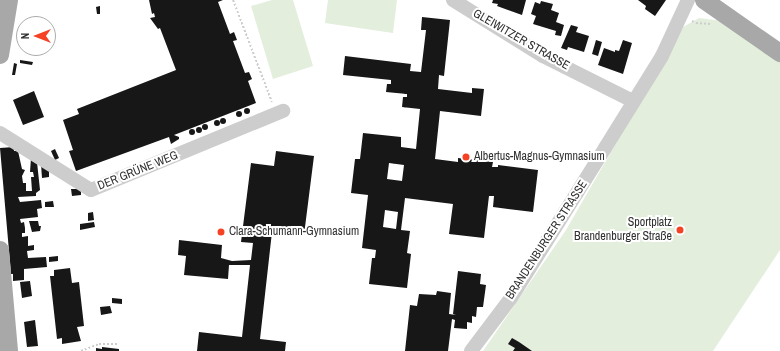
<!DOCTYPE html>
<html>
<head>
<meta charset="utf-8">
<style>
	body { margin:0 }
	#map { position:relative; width:780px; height:351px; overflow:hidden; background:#fff; font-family:"Archivo Narrow",sans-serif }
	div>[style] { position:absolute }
	.green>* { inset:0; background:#e3eedd }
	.building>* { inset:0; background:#171717 }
	.round { border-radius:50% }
	.path>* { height:2px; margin-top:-1px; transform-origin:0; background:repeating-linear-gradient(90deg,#cdcdcd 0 2px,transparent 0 4px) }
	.minor>* { height:14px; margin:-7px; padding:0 7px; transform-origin:7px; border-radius:7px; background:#cdcdcd }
	.major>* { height:18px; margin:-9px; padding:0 9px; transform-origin:9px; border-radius:9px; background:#a8a8a8 }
	.dots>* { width:11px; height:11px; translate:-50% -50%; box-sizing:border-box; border:2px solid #fff; border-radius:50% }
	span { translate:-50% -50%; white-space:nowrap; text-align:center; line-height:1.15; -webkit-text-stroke:4px #fff; paint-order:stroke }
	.street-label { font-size:12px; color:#303030 }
	.poi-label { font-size:12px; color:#303030 }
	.left { translate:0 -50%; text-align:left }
	.right { translate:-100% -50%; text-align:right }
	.north { position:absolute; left:16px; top:16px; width:40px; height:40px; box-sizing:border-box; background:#fff; border:1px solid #acacac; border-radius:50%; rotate:270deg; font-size:11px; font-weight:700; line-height:16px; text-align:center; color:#303030 }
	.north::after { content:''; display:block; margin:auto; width:14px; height:18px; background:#f54225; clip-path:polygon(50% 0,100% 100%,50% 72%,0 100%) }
</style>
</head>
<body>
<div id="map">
	<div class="green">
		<i style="clip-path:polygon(272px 0,293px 0,313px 66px,273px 79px,251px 6px)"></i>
		<i style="clip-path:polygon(328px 0,397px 0,393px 33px,325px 23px)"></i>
		<i style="clip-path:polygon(699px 18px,722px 21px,780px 61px,780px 250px,713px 351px,483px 351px,566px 230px,683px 27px)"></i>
	</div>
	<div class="building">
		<i style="clip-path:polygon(149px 0,223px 0,218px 2px,230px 34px,234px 32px,237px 40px,233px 41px,245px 73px,249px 72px,252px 79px,248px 81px,256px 103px,174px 135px,179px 137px,179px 139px,171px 144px,169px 137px,76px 171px,69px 151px,73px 150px,63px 120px,79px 114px,77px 109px,176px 70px,160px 28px,158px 29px,150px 18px,155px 17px,154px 13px,152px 14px)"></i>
		<i style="clip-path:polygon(493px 0,526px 0,522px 15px,497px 6px,498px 4px,492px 3px)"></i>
		<i style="clip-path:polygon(638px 0,666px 0,655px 16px,645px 9px,646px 6px)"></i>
		<i style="clip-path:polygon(541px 1px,553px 4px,551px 10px,559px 13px,556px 22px,564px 25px,561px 36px,555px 35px,556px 31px,533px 24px,536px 16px,531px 14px,535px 2px,540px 4px)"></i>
		<i style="clip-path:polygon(100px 6px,100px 14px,97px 14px,96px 7px)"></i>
		<i style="clip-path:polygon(evenodd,422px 17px,450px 20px,444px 76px,439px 75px,438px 89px,472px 93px,472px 88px,484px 89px,481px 116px,440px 111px,435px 159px,458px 162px,458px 158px,493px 162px,492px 167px,498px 167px,498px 165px,538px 170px,533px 212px,493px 207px,494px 196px,489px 196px,484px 238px,449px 234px,453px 204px,405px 198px,401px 230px,410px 231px,407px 253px,411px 254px,407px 288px,369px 284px,372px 258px,375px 258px,376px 250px,362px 248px,368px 195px,351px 193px,355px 159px,360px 159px,363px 133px,401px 137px,401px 147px,416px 149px,420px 109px,402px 107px,403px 97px,407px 97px,407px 94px,386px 92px,387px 84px,391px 84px,391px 80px,343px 75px,345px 56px,411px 64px,410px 71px,421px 72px,426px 30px,421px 30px,422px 17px,389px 163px,404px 165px,402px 181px,387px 179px,389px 163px,422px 17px,385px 210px,398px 212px,396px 229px,383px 227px,385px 210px)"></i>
		<i style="clip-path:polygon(571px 25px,578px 27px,576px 32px,589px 36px,584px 52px,568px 47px,567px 50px,561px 48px)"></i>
		<i style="clip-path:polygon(596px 40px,602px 42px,598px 56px,592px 54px)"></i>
		<i style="clip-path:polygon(623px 40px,632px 43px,623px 74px,598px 65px,604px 48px,615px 52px,615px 50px,619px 51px)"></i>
		<i style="clip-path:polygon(20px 60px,33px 62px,32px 65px,20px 63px)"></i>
		<i style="clip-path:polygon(14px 63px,17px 64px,15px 75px,12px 75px)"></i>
		<i style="clip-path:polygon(34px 91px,44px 117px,23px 125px,13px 100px)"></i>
		<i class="round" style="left:244px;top:108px;width:6px;height:6px"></i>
		<i class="round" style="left:236px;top:111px;width:6px;height:6px"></i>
		<i class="round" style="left:220px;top:118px;width:6px;height:6px"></i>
		<i class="round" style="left:214px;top:120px;width:6px;height:6px"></i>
		<i class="round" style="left:202px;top:124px;width:6px;height:6px"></i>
		<i class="round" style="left:196px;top:127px;width:6px;height:6px"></i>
		<i class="round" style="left:189px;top:129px;width:6px;height:6px"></i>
		<i style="clip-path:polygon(14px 147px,14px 151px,18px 151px,22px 169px,25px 170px,22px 176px,23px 183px,26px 183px,26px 191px,32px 191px,31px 177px,34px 177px,33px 172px,30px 172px,31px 158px,37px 162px,40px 190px,36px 193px,36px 196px,18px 197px,20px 202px,41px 200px,42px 208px,37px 209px,38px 217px,20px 219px,21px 223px,24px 222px,25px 228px,25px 233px,22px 233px,22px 237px,28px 236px,28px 246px,34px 245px,34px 250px,27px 251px,28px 258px,46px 257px,47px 267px,24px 269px,24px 280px,13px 281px,13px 274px,11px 274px,0 148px)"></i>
		<i style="clip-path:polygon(55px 149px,59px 158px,55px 160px,51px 151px)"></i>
		<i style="clip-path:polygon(276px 151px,314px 156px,304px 235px,272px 232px,260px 339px,286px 342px,285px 351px,197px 351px,199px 332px,242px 337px,250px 265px,229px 265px,228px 279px,184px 275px,186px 256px,178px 255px,179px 240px,222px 245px,221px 258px,232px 261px,251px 260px,253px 243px,241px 242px,251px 163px,274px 166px)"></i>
		<i style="clip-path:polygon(41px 164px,49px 169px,49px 177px,42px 178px)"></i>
		<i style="clip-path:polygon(71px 189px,81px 189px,81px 195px,72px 196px)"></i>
		<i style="clip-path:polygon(53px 201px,54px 207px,45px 207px,45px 202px)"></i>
		<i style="clip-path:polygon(93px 212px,94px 220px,88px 221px,88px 213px)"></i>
		<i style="clip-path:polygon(29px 221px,38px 221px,39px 226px,41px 226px,40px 231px,32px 232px)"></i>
		<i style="clip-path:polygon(94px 222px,95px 227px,80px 230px,80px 224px)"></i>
		<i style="clip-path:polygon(58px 256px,58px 261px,49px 262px,49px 257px)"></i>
		<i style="clip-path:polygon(70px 268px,72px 283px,79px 282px,84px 326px,77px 327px,81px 341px,62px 344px,62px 338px,57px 339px,50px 276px,54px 276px,54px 270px)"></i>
		<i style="clip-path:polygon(458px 271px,481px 274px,480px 284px,486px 285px,483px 307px,477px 307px,476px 317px,472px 316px,472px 323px,467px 322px,467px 329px,454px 328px,455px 320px,452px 319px,448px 351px,405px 351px,410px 305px,417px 306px,419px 294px,436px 295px,437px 291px,451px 293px,449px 314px,456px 315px,453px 314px)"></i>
		<i style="clip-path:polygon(30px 281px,32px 296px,22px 298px,20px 282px)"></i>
		<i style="clip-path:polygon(112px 298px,122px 299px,122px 304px,112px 303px)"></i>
		<i style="clip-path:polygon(110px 306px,112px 313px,101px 315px,100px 307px)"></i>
		<i style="clip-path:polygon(35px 320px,38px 346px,27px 347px,24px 322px)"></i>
		<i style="clip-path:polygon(512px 338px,519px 342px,532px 351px,513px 351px,515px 348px,508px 344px)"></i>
		<i style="clip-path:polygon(102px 347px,119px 349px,119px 351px,96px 351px,96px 348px,102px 349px)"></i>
	</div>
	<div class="path">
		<i style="left:233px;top:0;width:109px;rotate:69.1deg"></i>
		<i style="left:692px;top:21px;width:4px;rotate:27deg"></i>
		<i style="left:696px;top:23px;width:15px;rotate:4deg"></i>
		<i style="left:81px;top:351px;width:19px;rotate:-21deg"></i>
		<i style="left:99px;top:344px;width:20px"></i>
	</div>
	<div class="minor">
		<i style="left:453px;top:0;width:106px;rotate:31.9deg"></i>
		<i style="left:543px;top:56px;width:101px;rotate:26.6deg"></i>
		<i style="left:0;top:133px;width:107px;rotate:32.1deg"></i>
		<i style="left:91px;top:190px;width:208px;rotate:-22.4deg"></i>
		<i style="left:471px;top:351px;width:66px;rotate:-53deg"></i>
		<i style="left:511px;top:298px;width:177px;rotate:-57.9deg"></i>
		<i style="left:605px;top:148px;width:108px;rotate:-58.2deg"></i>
		<i style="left:662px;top:56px;width:62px;rotate:-65.1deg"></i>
	</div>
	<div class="major">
		<i style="left:704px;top:0;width:93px;rotate:34.9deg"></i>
		<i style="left:0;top:55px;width:56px;rotate:-80.7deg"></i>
		<i style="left:0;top:250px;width:101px;rotate:84.9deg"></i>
	</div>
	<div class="dots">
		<i style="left:466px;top:157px;background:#f54225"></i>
		<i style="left:680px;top:230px;background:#f54225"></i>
		<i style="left:221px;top:232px;background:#f54225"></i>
	</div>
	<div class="street-label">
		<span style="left:521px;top:40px;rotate:30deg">GLEIWITZER STRASSE</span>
		<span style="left:138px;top:171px;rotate:-22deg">DER GRÜNE WEG</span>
		<span style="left:547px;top:240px;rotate:-57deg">BRANDENBURGER STRASSE</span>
	</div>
	<div class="poi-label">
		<span class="left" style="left:474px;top:157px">Albertus-Magnus-Gymnasium</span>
		<span class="right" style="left:672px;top:230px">Sportplatz<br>Brandenburger Straße</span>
		<span class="left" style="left:229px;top:232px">Clara-Schumann-Gymnasium</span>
	</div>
	<div class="north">N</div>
</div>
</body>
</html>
